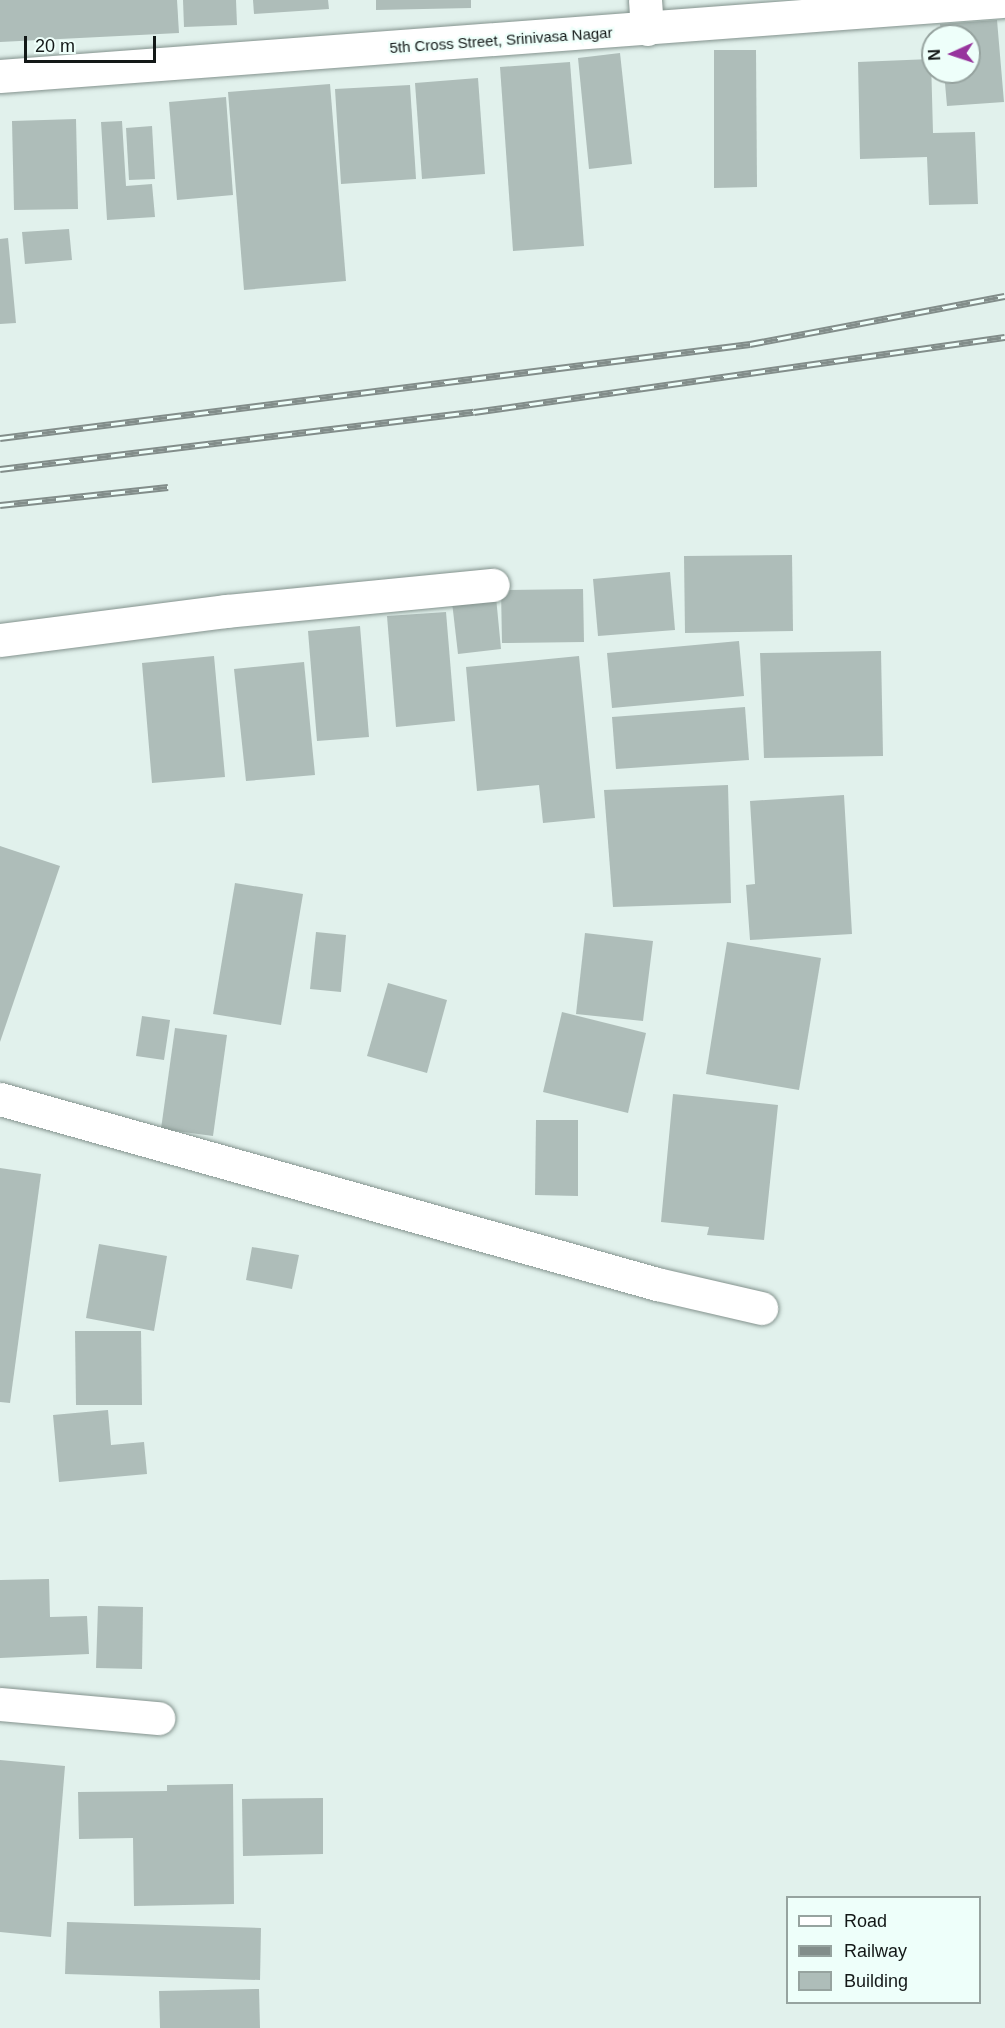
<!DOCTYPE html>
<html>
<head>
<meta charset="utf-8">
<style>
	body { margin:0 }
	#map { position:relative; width:1005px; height:2028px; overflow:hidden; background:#e1f1ec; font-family:Helvetica,sans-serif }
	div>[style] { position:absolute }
	.building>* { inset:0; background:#aebdb9 }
	.roads { filter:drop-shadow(0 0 2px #83928d) drop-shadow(0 0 2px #83928d) }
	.minor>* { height:33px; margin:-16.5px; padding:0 16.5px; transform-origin:16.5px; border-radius:16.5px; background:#fff }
	.rail>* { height:7px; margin-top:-3.5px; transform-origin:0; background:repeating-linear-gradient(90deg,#eefffa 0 14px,#828d8a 0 28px); box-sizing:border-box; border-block:2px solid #828d8a }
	span { translate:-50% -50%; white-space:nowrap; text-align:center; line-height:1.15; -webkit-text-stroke:4.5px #eefffa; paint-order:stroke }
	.street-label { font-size:15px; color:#131817 }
	.legend { position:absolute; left:786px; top:1896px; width:195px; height:108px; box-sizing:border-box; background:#eefffa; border:2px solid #96a39f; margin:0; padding:8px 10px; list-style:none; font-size:18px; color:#131817 }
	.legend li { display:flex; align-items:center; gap:12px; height:30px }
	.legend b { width:30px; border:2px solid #96a39f }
	.north { position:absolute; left:921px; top:24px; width:60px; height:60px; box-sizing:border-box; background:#eefffa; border:2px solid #96a39f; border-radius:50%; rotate:267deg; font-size:16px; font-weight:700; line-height:24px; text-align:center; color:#131817 }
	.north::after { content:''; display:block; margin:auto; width:21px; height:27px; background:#97359d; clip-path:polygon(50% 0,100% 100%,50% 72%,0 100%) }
	.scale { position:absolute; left:24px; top:36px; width:132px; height:27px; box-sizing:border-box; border:3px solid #131817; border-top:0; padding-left:8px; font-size:18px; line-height:21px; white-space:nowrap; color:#131817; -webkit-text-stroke:4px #eefffa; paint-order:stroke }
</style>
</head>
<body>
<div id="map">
	<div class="building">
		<i style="clip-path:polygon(0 0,177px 0,179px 33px,0 42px)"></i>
		<i style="clip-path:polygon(183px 0,236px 0,237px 25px,184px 27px)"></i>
		<i style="clip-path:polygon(253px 0,328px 0,329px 9px,254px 14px)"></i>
		<i style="clip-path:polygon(376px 0,471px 0,471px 8px,376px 10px)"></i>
		<i style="clip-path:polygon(997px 20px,1004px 102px,947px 106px,944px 72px,969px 72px,969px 36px,941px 36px,940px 24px)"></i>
		<i style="clip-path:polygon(714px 50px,756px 50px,757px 187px,714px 188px)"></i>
		<i style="clip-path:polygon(620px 53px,632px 164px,589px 169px,578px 58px)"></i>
		<i style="clip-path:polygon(931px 59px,933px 133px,975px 132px,978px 204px,929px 205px,927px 157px,860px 159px,858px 62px)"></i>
		<i style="clip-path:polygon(570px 62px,584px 246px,513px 251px,500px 67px)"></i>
		<i style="clip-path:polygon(478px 78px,485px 174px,422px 179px,415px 83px)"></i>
		<i style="clip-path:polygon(330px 84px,346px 281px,244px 290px,228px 92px)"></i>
		<i style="clip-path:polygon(410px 85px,416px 179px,341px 184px,335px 89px)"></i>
		<i style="clip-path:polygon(226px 97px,233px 195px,177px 200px,169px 102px)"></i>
		<i style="clip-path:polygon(76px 119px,78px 209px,14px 210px,12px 121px)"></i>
		<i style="clip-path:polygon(122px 121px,126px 186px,152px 184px,155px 217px,107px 220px,101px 122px)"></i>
		<i style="clip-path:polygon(152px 126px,155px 179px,129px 180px,126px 128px)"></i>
		<i style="clip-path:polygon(69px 229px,72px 260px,25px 264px,22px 232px)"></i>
		<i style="clip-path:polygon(8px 238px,16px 323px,0 324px,0 239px)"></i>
		<i style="clip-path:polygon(792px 555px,793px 631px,685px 633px,684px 556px)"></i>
		<i style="clip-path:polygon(670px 572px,675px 630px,598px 636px,593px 579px)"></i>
		<i style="clip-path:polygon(583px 589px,584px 642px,502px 643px,501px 590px)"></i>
		<i style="clip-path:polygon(496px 597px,501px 649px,458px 654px,452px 602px)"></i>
		<i style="clip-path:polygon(446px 612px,455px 721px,396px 727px,387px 616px)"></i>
		<i style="clip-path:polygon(360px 626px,369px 737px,317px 741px,308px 631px)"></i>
		<i style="clip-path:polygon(739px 641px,744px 696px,612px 708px,607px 653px)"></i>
		<i style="clip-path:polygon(881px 651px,883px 756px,764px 758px,760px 653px)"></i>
		<i style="clip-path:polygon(214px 656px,225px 777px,152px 783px,142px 663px)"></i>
		<i style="clip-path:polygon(579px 656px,595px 818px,543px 823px,539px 785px,477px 791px,466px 667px)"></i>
		<i style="clip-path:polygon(304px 662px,315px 775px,246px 781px,234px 669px)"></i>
		<i style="clip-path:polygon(745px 707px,749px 760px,616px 769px,612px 717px)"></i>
		<i style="clip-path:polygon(728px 785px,731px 903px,613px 907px,604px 790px)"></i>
		<i style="clip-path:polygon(844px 795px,852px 934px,750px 940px,746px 885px,755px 884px,750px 801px)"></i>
		<i style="clip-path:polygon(0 846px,60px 866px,0 1042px)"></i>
		<i style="clip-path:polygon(235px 883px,303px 894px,281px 1025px,213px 1014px)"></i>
		<i style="clip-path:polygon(316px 932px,346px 935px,341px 992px,310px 989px)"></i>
		<i style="clip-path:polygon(585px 933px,653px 941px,643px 1021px,576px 1014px)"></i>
		<i style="clip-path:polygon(727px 942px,821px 958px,799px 1090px,706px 1074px)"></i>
		<i style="clip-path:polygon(388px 983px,447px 1000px,427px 1073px,367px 1056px)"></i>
		<i style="clip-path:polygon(562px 1012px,646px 1033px,628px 1113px,543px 1092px)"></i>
		<i style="clip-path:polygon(142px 1016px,170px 1020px,164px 1060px,136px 1056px)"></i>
		<i style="clip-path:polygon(175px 1028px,227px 1035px,213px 1136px,161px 1129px)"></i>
		<i style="clip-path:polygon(673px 1094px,778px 1105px,764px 1240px,707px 1235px,709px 1227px,661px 1222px)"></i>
		<i style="clip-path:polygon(536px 1120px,578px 1120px,578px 1196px,535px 1195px)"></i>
		<i style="clip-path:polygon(0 1168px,41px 1174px,10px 1403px,0 1402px)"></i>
		<i style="clip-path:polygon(99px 1244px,167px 1256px,154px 1331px,86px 1318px)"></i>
		<i style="clip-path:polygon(252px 1247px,299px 1255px,292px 1289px,246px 1280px)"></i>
		<i style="clip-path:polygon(75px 1331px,141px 1331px,142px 1405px,76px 1405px)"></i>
		<i style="clip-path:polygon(108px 1410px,111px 1445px,144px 1442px,147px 1474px,59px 1482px,53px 1415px)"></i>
		<i style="clip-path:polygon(49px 1579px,50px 1617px,87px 1616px,89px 1654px,0 1658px,0 1580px)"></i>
		<i style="clip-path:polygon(98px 1606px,143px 1607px,142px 1669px,96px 1668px)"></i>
		<i style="clip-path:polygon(0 1760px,65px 1766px,51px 1937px,0 1932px)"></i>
		<i style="clip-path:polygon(233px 1784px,234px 1904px,134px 1906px,133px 1838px,79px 1839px,78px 1792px,167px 1791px,167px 1785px)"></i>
		<i style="clip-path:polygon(323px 1798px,323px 1854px,243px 1856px,242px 1799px)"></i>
		<i style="clip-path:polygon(67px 1922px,261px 1928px,260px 1980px,65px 1974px)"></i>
		<i style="clip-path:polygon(259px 1989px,260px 2028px,160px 2028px,159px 1991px)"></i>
	</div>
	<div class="roads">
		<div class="minor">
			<i style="left:645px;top:0;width:29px;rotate:86deg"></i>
			<i style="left:0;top:76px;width:1005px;rotate:-4.28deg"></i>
			<i style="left:0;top:640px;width:228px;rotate:-7.3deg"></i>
			<i style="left:226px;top:611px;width:268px;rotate:-5.6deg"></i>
			<i style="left:0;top:1099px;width:683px;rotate:15.73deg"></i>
			<i style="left:657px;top:1284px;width:107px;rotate:13deg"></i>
			<i style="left:0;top:1704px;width:159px;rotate:5.1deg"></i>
		</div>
	</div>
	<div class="rail">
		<i style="left:0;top:438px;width:756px;rotate:-7.14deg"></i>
		<i style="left:750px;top:344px;width:259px;rotate:-10.7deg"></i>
		<i style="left:0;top:469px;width:477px;rotate:-6.9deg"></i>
		<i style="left:474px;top:412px;width:536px;rotate:-8.04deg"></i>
		<i style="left:0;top:505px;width:169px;rotate:-6.1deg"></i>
	</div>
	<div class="street-label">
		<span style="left:501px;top:40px;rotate:-4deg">5th Cross Street, Srinivasa Nagar</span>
	</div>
	<ul class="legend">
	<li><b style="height:8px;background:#fff"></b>Road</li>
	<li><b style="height:8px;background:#828d8a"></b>Railway</li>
	<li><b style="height:16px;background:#aebdb9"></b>Building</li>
	</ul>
	<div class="north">N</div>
	<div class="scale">20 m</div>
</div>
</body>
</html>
